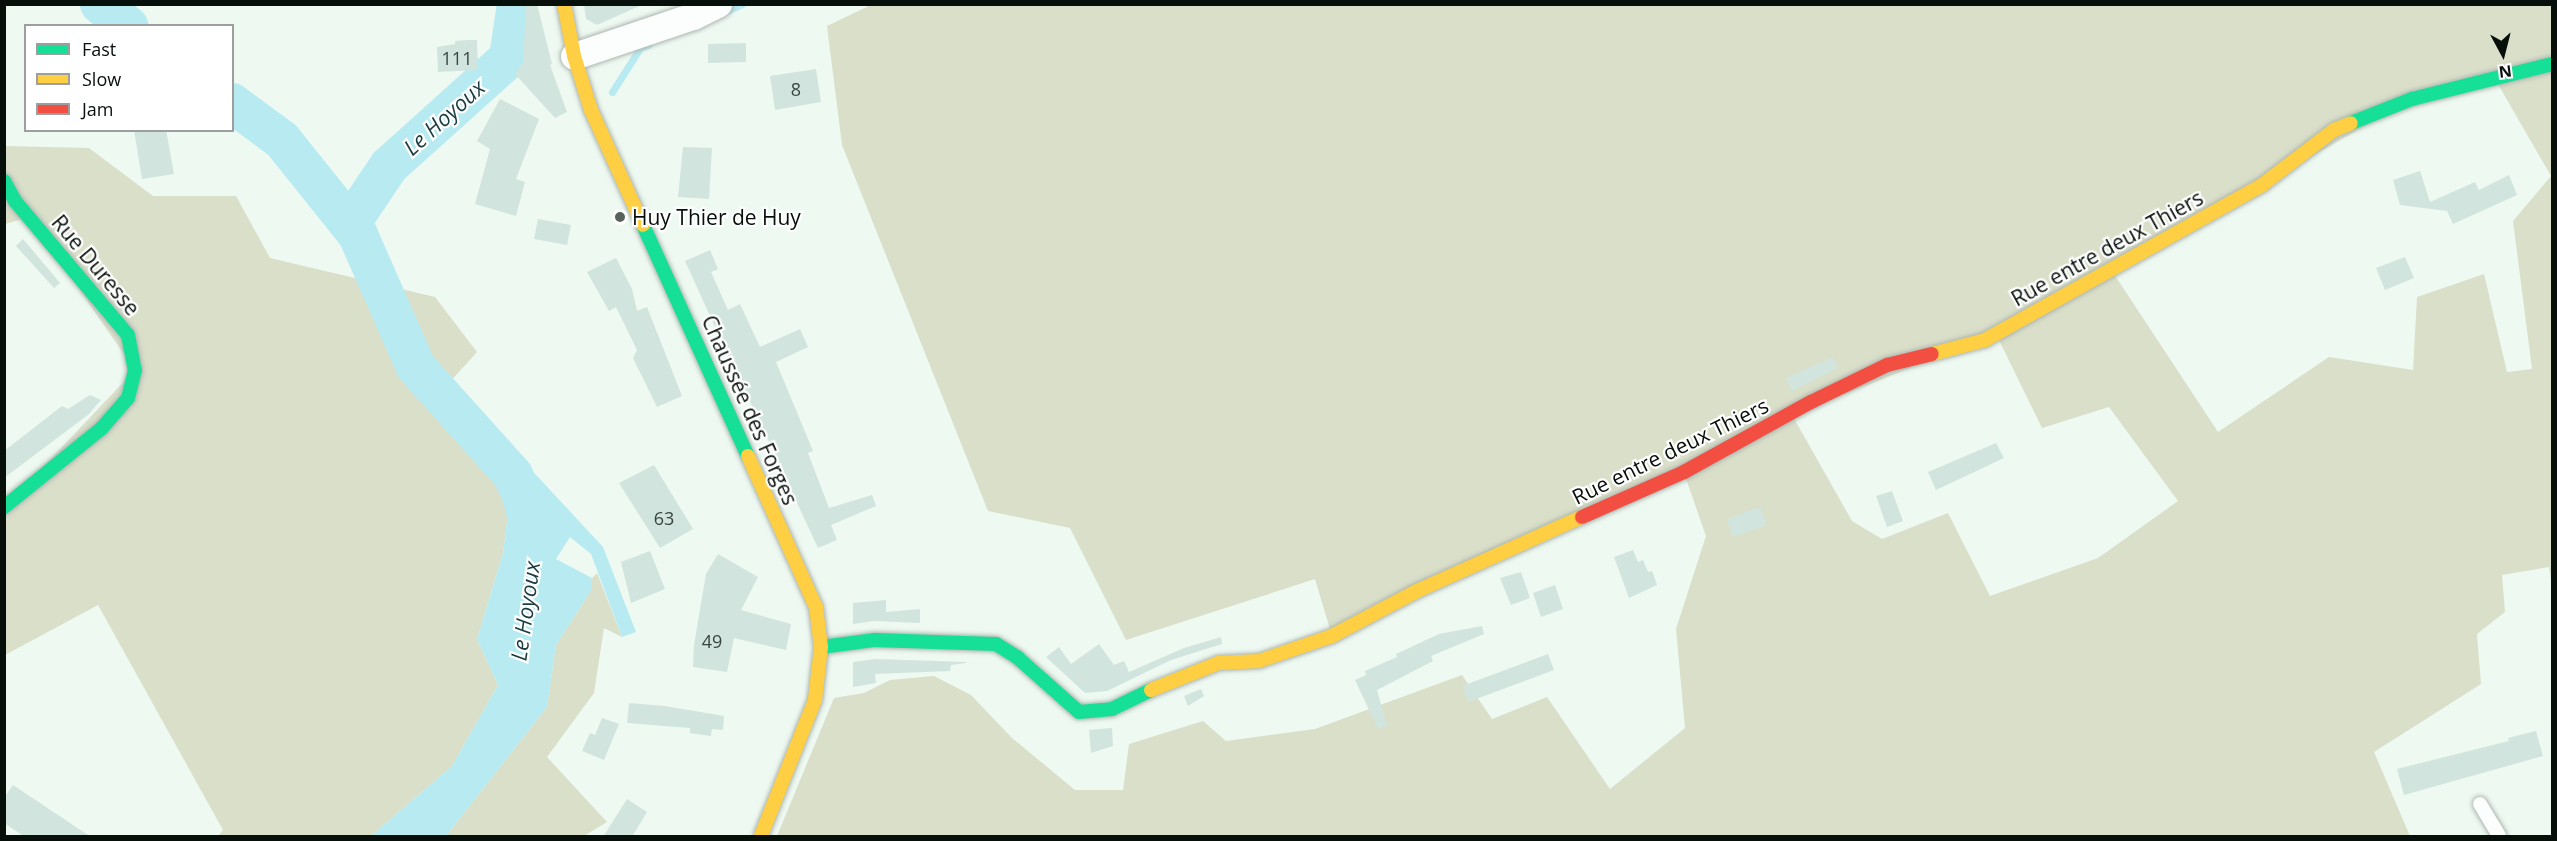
<!DOCTYPE html>
<html>
<head>
<meta charset="utf-8">
<style>
	body { margin:0 }
	#map { position:relative; width:2557px; height:841px; overflow:hidden; background:#eef9f2; font-family:"Open Sans",sans-serif }
	div>[style] { position:absolute }
	.green>* { inset:0; background:#dadfc9 }
	.water>* { inset:0; background:#b7eaf1 }
	.stream>* { height:7px; margin:-3.5px; padding:0 3.5px; transform-origin:3.5px; border-radius:3.5px; background:#b7eaf1 }
	.river>* { height:40px; margin:-20px; padding:0 20px; transform-origin:20px; border-radius:20px; background:#b7eaf1 }
	.building>* { inset:0; background:#d1e4de }
	.roads { filter:drop-shadow(0 0 2px #adb6b0) drop-shadow(0 0 2px #adb6b0) }
	.lane>* { height:14px; margin:-7px; padding:0 7px; transform-origin:7px; border-radius:7px; background:#fcfefd }
	.street>* { height:27px; margin:-13.5px; padding:0 13.5px; transform-origin:13.5px; border-radius:13.5px; background:#fcfefd }
	.fast>* { height:14px; margin:-7px; padding:0 7px; transform-origin:7px; border-radius:7px; background:#16e098 }
	.slow>* { height:14px; margin:-7px; padding:0 7px; transform-origin:7px; border-radius:7px; background:#ffcf43 }
	.jam>* { height:14px; margin:-7px; padding:0 7px; transform-origin:7px; border-radius:7px; background:#f24e42 }
	.dots>* { width:16px; height:16px; translate:-50% -50%; box-sizing:border-box; border:3px solid #fff; border-radius:50% }
	span { translate:-50% -50%; white-space:nowrap; text-align:center; line-height:1.15; -webkit-text-stroke:4.5px #fff; paint-order:stroke }
	.number-label { font-size:18px; color:#3a443f }
	.number-label span { -webkit-text-stroke-width:0 }
	.poi-label { font-size:21px; color:#070f0a }
	.left { translate:0 -50%; text-align:left }
	.street-label { font-size:21px; color:#070f0a }
	.water-label { font-size:22px; color:#1b3c42; font-style:italic }
	.frame { position:absolute; inset:0; border:6px solid #070f0a; pointer-events:none }
	.legend { position:absolute; left:24px; top:24px; width:210px; height:108px; box-sizing:border-box; background:#fff; border:2px solid #9c9f9d; margin:0; padding:8px 10px; list-style:none; font-size:18px; color:#070f0a }
	.legend li { display:flex; align-items:center; gap:12px; height:30px }
	.legend b { width:30px; border:2px solid #9c9f9d }
	.north { position:absolute; left:2473px; top:24px; width:60px; height:60px; -webkit-text-stroke:4px #fff; paint-order:stroke; rotate:173deg; font-size:16px; font-weight:700; line-height:24px; text-align:center; color:#070f0a }
	.north::after { content:''; display:block; margin:auto; width:21px; height:27px; background:#070f0a; clip-path:polygon(50% 0,100% 100%,50% 72%,0 100%) }
</style>
</head>
<body>
<div id="map">
	<div class="green">
		<i style="clip-path:polygon(evenodd,873px 4px,2552px 5px,2552px 588px,2549px 567px,2502px 575px,2505px 612px,2477px 634px,2481px 684px,2374px 752px,2410px 836px,777px 836px,834px 698px,864px 693px,890px 680px,934px 676px,971px 695px,1012px 738px,1075px 790px,1123px 790px,1129px 744px,1203px 721px,1226px 741px,1315px 729px,1462px 675px,1492px 719px,1547px 697px,1610px 789px,1685px 728px,1676px 629px,1706px 536px,1684px 473px,1332px 636px,1315px 579px,1126px 640px,1070px 528px,988px 511px,842px 145px,827px 26px,873px 4px,2495px 79px,2551px 176px,2513px 221px,2532px 369px,2507px 372px,2484px 274px,2417px 297px,2413px 370px,2329px 357px,2218px 432px,2112px 271px,2412px 99px,2495px 79px,873px 4px,1996px 334px,2042px 428px,2109px 407px,2178px 501px,2098px 558px,1990px 596px,1948px 513px,1882px 539px,1852px 521px,1792px 415px,1996px 334px)"></i>
		<i style="clip-path:polygon(5px 146px,89px 148px,153px 196px,236px 196px,270px 258px,435px 297px,477px 352px,449px 383px,513px 475px,503px 553px,477px 639px,498px 685px,452px 766px,371px 836px,218px 836px,223px 830px,98px 605px,5px 655px,5px 507px,135px 370px,29px 217px,5px 224px)"></i>
		<i style="clip-path:polygon(597px 573px,622px 637px,604px 628px,594px 693px,547px 757px,607px 822px,584px 836px,446px 836px,547px 707px,556px 645px,592px 589px,592px 578px)"></i>
	</div>
	<div class="water">
		<i style="clip-path:polygon(525px 463px,603px 547px,636px 632px,622px 637px,591px 554px,570px 537px,556px 559px,592px 578px,592px 589px,556px 645px,547px 707px,446px 836px,371px 836px,452px 766px,498px 685px,477px 639px,503px 553px,513px 475px)"></i>
	</div>
	<div class="stream">
		<i style="left:722px;top:13px;width:22px;rotate:-24deg"></i>
		<i style="left:612px;top:92px;width:52px;rotate:-57.5deg"></i>
		<i style="left:640px;top:48px;width:9px;rotate:-21deg"></i>
	</div>
	<div class="river">
		<i style="left:100px;top:4px;width:36px;rotate:38deg"></i>
		<i style="left:232px;top:103px;width:62px;rotate:36.5deg"></i>
		<i style="left:282px;top:140px;width:122px;rotate:51.3deg"></i>
		<i style="left:358px;top:235px;width:144px;rotate:66.3deg"></i>
		<i style="left:416px;top:367px;width:145px;rotate:48.1deg"></i>
		<i style="left:513px;top:475px;width:22px;rotate:66deg"></i>
		<i style="left:522px;top:495px;width:33px;rotate:76deg"></i>
		<i style="left:350px;top:224px;width:70px;rotate:-56.1deg"></i>
		<i style="left:389px;top:166px;width:161px;rotate:-42deg"></i>
		<i style="left:509px;top:58px;width:55px;rotate:-81.6deg"></i>
	</div>
	<div class="building">
		<i style="clip-path:polygon(526px 4px,537px 4px,552px 64px,550px 65px,567px 112px,555px 118px,515px 74px,523px 62px)"></i>
		<i style="clip-path:polygon(584px 4px,644px 4px,597px 25px,586px 19px)"></i>
		<i style="clip-path:polygon(468px 40px,477px 40px,478px 70px,438px 72px,437px 47px,455px 44px,455px 41px)"></i>
		<i style="clip-path:polygon(746px 43px,746px 62px,708px 63px,708px 44px)"></i>
		<i style="clip-path:polygon(816px 69px,821px 102px,775px 110px,770px 76px)"></i>
		<i style="clip-path:polygon(500px 99px,539px 119px,516px 179px,525px 182px,516px 216px,475px 204px,490px 149px,477px 141px)"></i>
		<i style="clip-path:polygon(134px 130px,166px 130px,174px 174px,142px 179px)"></i>
		<i style="clip-path:polygon(683px 147px,712px 148px,709px 199px,678px 197px)"></i>
		<i style="clip-path:polygon(2420px 171px,2430px 202px,2475px 182px,2479px 190px,2509px 175px,2517px 195px,2453px 224px,2447px 211px,2400px 205px,2393px 180px)"></i>
		<i style="clip-path:polygon(538px 219px,571px 225px,567px 245px,534px 239px)"></i>
		<i style="clip-path:polygon(23px 239px,60px 283px,54px 288px,16px 246px)"></i>
		<i style="clip-path:polygon(710px 250px,718px 269px,711px 272px,728px 310px,740px 304px,760px 347px,800px 329px,808px 347px,776px 362px,813px 451px,808px 453px,829px 508px,872px 495px,876px 506px,831px 525px,837px 540px,818px 548px,738px 376px,736px 377px,730px 365px,731px 362px,685px 261px)"></i>
		<i style="clip-path:polygon(2405px 257px,2414px 278px,2385px 290px,2376px 268px)"></i>
		<i style="clip-path:polygon(616px 258px,632px 289px,637px 311px,647px 307px,682px 396px,657px 407px,633px 358px,637px 350px,616px 307px,609px 311px,587px 272px)"></i>
		<i style="clip-path:polygon(1833px 357px,1838px 368px,1792px 391px,1786px 378px)"></i>
		<i style="clip-path:polygon(90px 395px,101px 400px,89px 414px,4px 478px,4px 451px,62px 406px,68px 409px)"></i>
		<i style="clip-path:polygon(1996px 443px,2004px 458px,1936px 490px,1928px 472px)"></i>
		<i style="clip-path:polygon(654px 465px,693px 529px,660px 548px,619px 483px)"></i>
		<i style="clip-path:polygon(1892px 491px,1903px 521px,1887px 527px,1876px 496px)"></i>
		<i style="clip-path:polygon(1760px 507px,1767px 525px,1733px 537px,1727px 519px)"></i>
		<i style="clip-path:polygon(1633px 550px,1638px 562px,1643px 560px,1648px 572px,1652px 571px,1657px 585px,1629px 598px,1614px 557px)"></i>
		<i style="clip-path:polygon(650px 551px,665px 589px,631px 603px,621px 562px)"></i>
		<i style="clip-path:polygon(718px 554px,758px 577px,741px 610px,791px 624px,786px 650px,734px 638px,727px 672px,693px 667px,694px 645px,706px 574px)"></i>
		<i style="clip-path:polygon(1521px 572px,1530px 598px,1511px 605px,1500px 578px)"></i>
		<i style="clip-path:polygon(1555px 585px,1563px 609px,1541px 617px,1533px 593px)"></i>
		<i style="clip-path:polygon(886px 600px,886px 612px,920px 609px,920px 623px,874px 621px,853px 624px,853px 603px)"></i>
		<i style="clip-path:polygon(1482px 626px,1484px 634px,1431px 656px,1433px 661px,1377px 690px,1387px 726px,1378px 729px,1355px 680px,1366px 675px,1365px 671px,1397px 657px,1396px 654px,1439px 634px)"></i>
		<i style="clip-path:polygon(1221px 637px,1222px 644px,1171px 660px,1107px 691px,1085px 693px,1046px 657px,1059px 647px,1071px 664px,1099px 644px,1114px 665px,1124px 661px,1129px 672px,1184px 648px)"></i>
		<i style="clip-path:polygon(1548px 654px,1554px 670px,1468px 702px,1462px 686px)"></i>
		<i style="clip-path:polygon(875px 659px,966px 662px,966px 663px,951px 665px,950px 671px,875px 674px,876px 683px,853px 687px,853px 662px)"></i>
		<i style="clip-path:polygon(1201px 689px,1204px 696px,1188px 706px,1184px 696px)"></i>
		<i style="clip-path:polygon(629px 703px,665px 706px,724px 716px,723px 730px,712px 729px,711px 736px,690px 733px,690px 728px,627px 723px)"></i>
		<i style="clip-path:polygon(602px 718px,619px 724px,604px 760px,582px 751px,590px 733px,595px 735px)"></i>
		<i style="clip-path:polygon(1112px 728px,1113px 746px,1091px 753px,1089px 730px)"></i>
		<i style="clip-path:polygon(2536px 731px,2543px 756px,2404px 795px,2397px 769px,2509px 741px,2508px 738px)"></i>
		<i style="clip-path:polygon(13px 785px,91px 837px,25px 837px,4px 823px,4px 798px)"></i>
		<i style="clip-path:polygon(627px 799px,647px 812px,632px 837px,603px 837px)"></i>
	</div>
	<div class="roads">
		<div class="lane">
			<i style="left:2480px;top:804px;width:37px;rotate:59deg"></i>
		</div>
		<div class="street">
			<i style="left:574px;top:56px;width:126px;rotate:-18.6deg"></i>
			<i style="left:693px;top:16px;width:28px;rotate:-26deg"></i>
		</div>
		<div class="fast">
			<i style="left:2351px;top:123px;width:66px;rotate:-21.5deg"></i>
			<i style="left:2412px;top:99px;width:144px;rotate:-14deg"></i>
			<i style="left:4px;top:181px;width:23px;rotate:61deg"></i>
			<i style="left:15px;top:201px;width:175px;rotate:49.9deg"></i>
			<i style="left:128px;top:335px;width:36px;rotate:79deg"></i>
			<i style="left:135px;top:370px;width:29px;rotate:104deg"></i>
			<i style="left:128px;top:398px;width:40px;rotate:131deg"></i>
			<i style="left:102px;top:428px;width:126px;rotate:141.1deg"></i>
			<i style="left:643px;top:225px;width:254px;rotate:65.6deg"></i>
			<i style="left:821px;top:647px;width:53px;rotate:-7.5deg"></i>
			<i style="left:874px;top:640px;width:122px;rotate:1.9deg"></i>
			<i style="left:996px;top:644px;width:26px;rotate:32deg"></i>
			<i style="left:1018px;top:658px;width:81px;rotate:41.5deg"></i>
			<i style="left:1079px;top:712px;width:33px;rotate:-5deg"></i>
			<i style="left:1112px;top:709px;width:43px;rotate:-26deg"></i>
		</div>
		<div class="slow">
			<i style="left:564px;top:4px;width:53px;rotate:79.1deg"></i>
			<i style="left:574px;top:56px;width:57px;rotate:72.5deg"></i>
			<i style="left:591px;top:110px;width:126px;rotate:65.7deg"></i>
			<i style="left:1932px;top:354px;width:55px;rotate:-14.8deg"></i>
			<i style="left:1985px;top:340px;width:317px;rotate:-29.2deg"></i>
			<i style="left:2262px;top:185px;width:91px;rotate:-37.4deg"></i>
			<i style="left:2334px;top:130px;width:18px;rotate:-22deg"></i>
			<i style="left:748px;top:456px;width:166px;rotate:65.8deg"></i>
			<i style="left:816px;top:607px;width:40px;rotate:82.9deg"></i>
			<i style="left:821px;top:647px;width:53px;rotate:96.5deg"></i>
			<i style="left:815px;top:700px;width:146px;rotate:111.7deg"></i>
			<i style="left:1151px;top:690px;width:72px;rotate:-21.9deg"></i>
			<i style="left:1218px;top:663px;width:41px;rotate:-2.8deg"></i>
			<i style="left:1259px;top:661px;width:77px;rotate:-18.9deg"></i>
			<i style="left:1332px;top:636px;width:96px;rotate:-27.9deg"></i>
			<i style="left:1417px;top:591px;width:181px;rotate:-24.2deg"></i>
		</div>
		<div class="jam">
			<i style="left:1582px;top:517px;width:111px;rotate:-23.8deg"></i>
			<i style="left:1684px;top:472px;width:145px;rotate:-28.9deg"></i>
			<i style="left:1811px;top:402px;width:85px;rotate:-26deg"></i>
			<i style="left:1887px;top:365px;width:46px;rotate:-13.7deg"></i>
		</div>
	</div>
	<div class="dots">
		<i style="left:620px;top:217px;background:#58615b"></i>
	</div>
	<div class="number-label">
		<span style="left:457px;top:58px">111</span>
		<span style="left:796px;top:89px">8</span>
		<span style="left:664px;top:518px">63</span>
		<span style="left:712px;top:641px">49</span>
	</div>
	<div class="poi-label">
		<span class="left" style="left:632px;top:217px">Huy Thier de Huy</span>
	</div>
	<div class="street-label">
		<span style="left:2107px;top:248px;rotate:-29deg">Rue entre deux Thiers</span>
		<span style="left:96px;top:265px;rotate:50deg">Rue Duresse</span>
		<span style="left:750px;top:410px;rotate:66deg">Chaussée des Forges</span>
		<span style="left:1670px;top:451px;rotate:-26deg">Rue entre deux Thiers</span>
	</div>
	<div class="water-label">
		<span style="left:444px;top:117px;rotate:-42deg">Le Hoyoux</span>
		<span style="left:525px;top:611px;rotate:-82deg">Le Hoyoux</span>
	</div>
	<div class="frame"></div>
	<ul class="legend">
	<li><b style="height:8px;background:#16e098"></b>Fast</li>
	<li><b style="height:8px;background:#ffcf43"></b>Slow</li>
	<li><b style="height:8px;background:#f24e42"></b>Jam</li>
	</ul>
	<div class="north">N</div>
</div>
</body>
</html>
